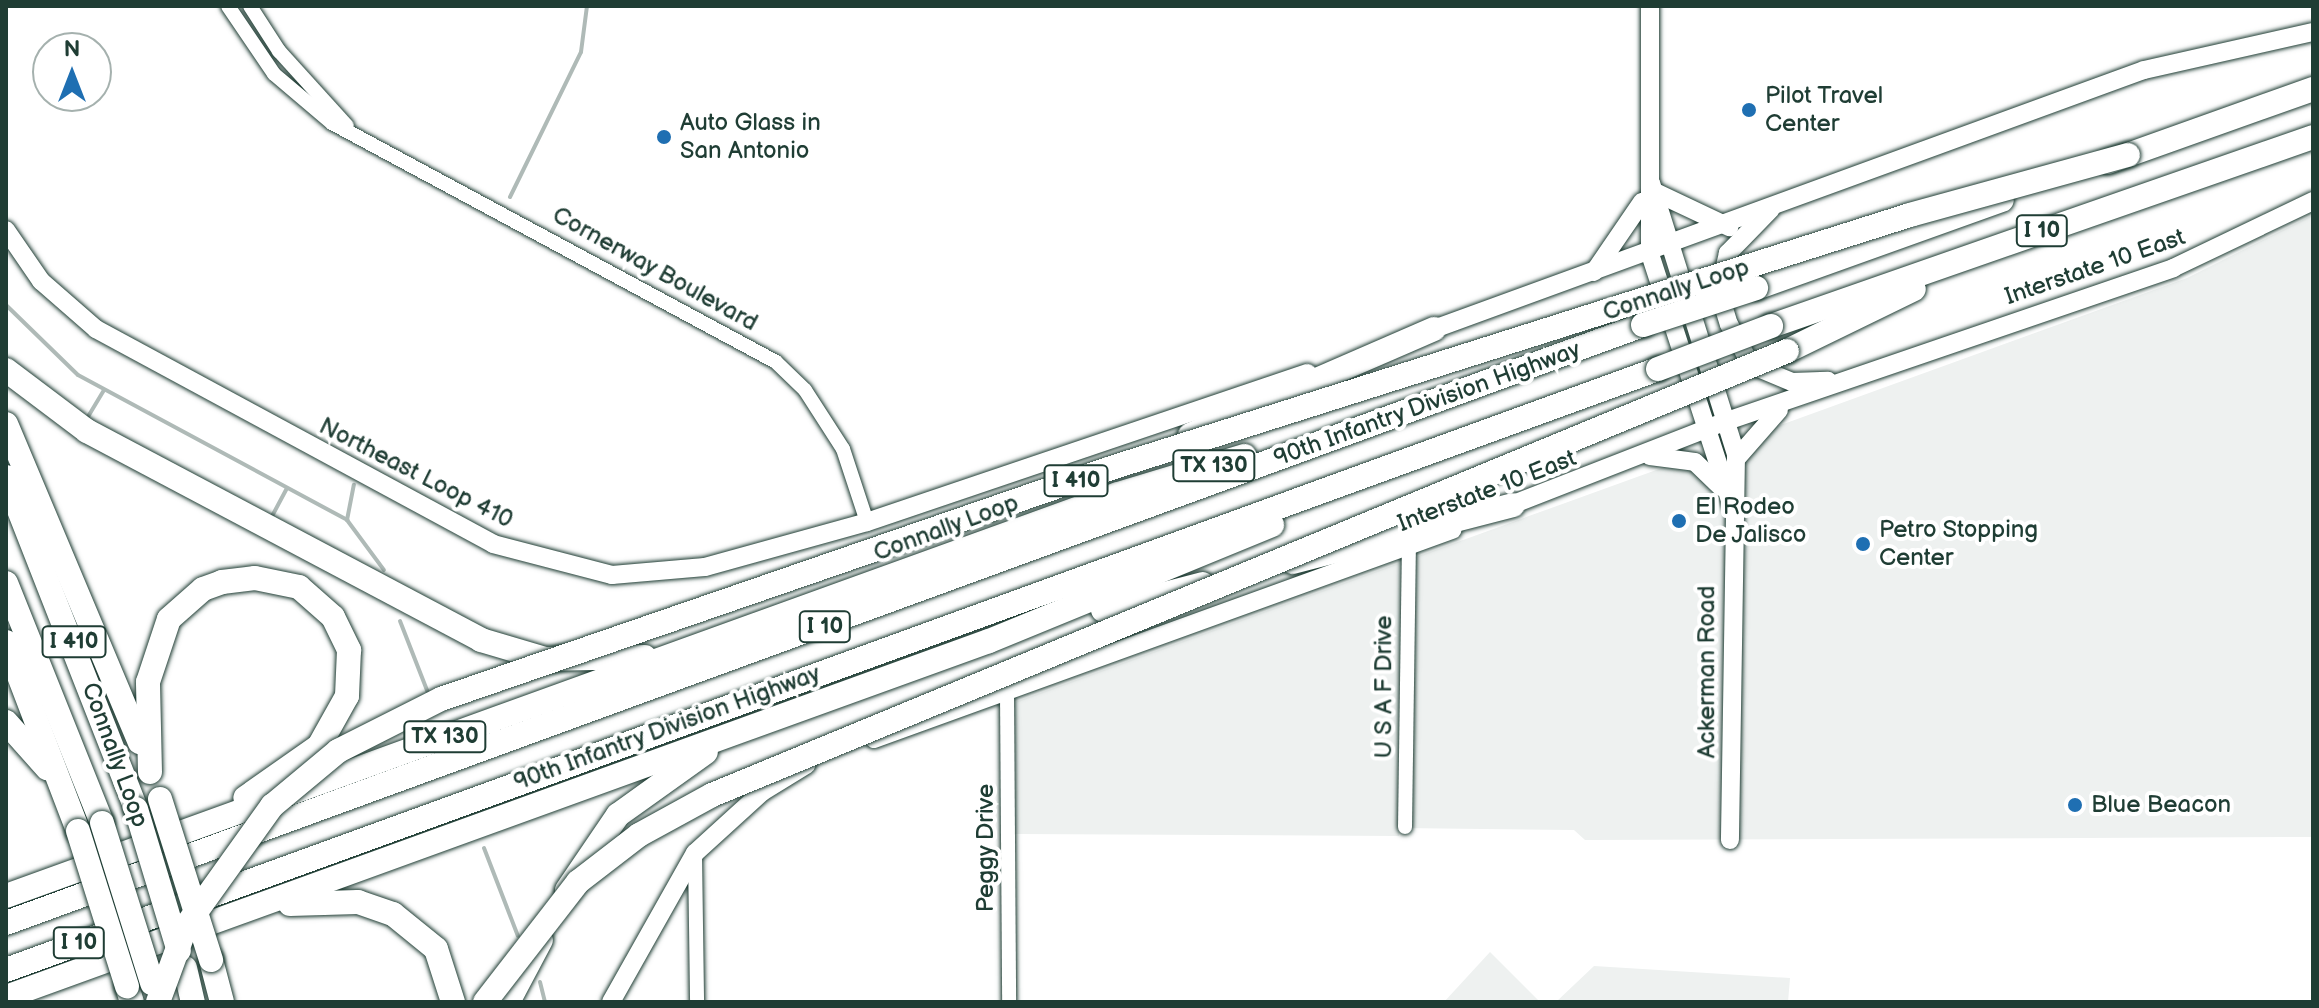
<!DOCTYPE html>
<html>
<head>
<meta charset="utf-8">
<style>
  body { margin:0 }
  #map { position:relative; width:2319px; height:1008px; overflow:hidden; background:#fff; font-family:"Balsamiq Sans",sans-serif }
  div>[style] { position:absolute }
  .built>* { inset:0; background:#eef1f0 }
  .stream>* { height:4px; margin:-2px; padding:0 2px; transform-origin:2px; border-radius:2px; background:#afbab7 }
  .roads { filter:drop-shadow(0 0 2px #1f3d34) drop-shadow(0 0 2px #1f3d34) }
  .street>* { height:14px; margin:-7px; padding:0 7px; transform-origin:7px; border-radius:7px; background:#fff }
  .secondary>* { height:18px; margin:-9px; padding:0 9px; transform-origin:9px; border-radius:9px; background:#fff }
  .highway>* { height:24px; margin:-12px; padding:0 12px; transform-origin:12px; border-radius:12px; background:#fff }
  .bridges { filter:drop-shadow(0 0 2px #1f3d34) drop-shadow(0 0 2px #1f3d34) }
  .highway-bridge>* { height:24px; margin:-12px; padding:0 12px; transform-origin:12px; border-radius:12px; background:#fff }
  .dots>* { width:22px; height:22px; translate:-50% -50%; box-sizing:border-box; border:4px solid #fff; border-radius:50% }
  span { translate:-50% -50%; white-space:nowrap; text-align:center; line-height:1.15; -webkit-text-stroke:8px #fff; paint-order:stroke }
  .shield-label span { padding:2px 6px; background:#fff; border:2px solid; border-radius:6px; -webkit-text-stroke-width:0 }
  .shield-label { font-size:22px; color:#1f3d34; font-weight:700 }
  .poi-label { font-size:24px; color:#1f3d34 }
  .left { translate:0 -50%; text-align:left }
  .street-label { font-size:24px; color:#1f3d34 }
  .frame { position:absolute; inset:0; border:8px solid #1f3d34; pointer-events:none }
  .north { position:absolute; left:32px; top:32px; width:80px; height:80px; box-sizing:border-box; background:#fff; border:2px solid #a5b1ae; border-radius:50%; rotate:0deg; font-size:22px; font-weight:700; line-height:32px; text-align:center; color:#1f3d34 }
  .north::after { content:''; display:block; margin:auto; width:28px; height:36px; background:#1f6fb2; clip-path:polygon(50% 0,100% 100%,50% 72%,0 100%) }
</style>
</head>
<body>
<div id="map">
  <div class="built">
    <i style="clip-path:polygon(2313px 215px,2313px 837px,1585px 840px,1574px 830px,1400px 828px,1399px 836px,1015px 834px,1015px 702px,2187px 278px)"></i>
    <i style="clip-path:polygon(1490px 952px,1540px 1002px,1444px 1002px)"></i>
    <i style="clip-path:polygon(1594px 966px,1790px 978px,1788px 1002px,1556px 1002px)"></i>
  </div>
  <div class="stream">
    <i style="left:510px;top:197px;width:161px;rotate:-63.9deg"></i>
    <i style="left:581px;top:52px;width:46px;rotate:-82.6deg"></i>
    <i style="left:6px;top:305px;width:100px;rotate:44.2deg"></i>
    <i style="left:78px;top:375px;width:306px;rotate:28.3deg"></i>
    <i style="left:347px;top:520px;width:62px;rotate:53.5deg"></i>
    <i style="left:86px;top:420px;width:35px;rotate:-59deg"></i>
    <i style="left:270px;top:520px;width:36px;rotate:-62deg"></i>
    <i style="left:347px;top:520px;width:36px;rotate:-79deg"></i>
    <i style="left:400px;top:621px;width:83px;rotate:68.7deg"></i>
    <i style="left:484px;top:848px;width:94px;rotate:68.9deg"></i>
    <i style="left:540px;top:982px;width:21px;rotate:76deg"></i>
  </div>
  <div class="roads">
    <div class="street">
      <i style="left:228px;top:6px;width:82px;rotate:55.9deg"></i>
      <i style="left:274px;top:74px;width:76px;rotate:40.2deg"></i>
      <i style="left:332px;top:123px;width:504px;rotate:28.29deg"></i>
      <i style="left:776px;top:362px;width:40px;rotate:44deg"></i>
      <i style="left:805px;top:390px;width:70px;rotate:57.2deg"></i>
      <i style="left:843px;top:449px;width:77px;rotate:71.8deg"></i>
      <i style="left:250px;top:6px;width:54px;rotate:57.2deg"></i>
      <i style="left:279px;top:51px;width:101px;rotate:47.8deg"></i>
      <i style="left:1007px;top:694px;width:308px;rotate:89.6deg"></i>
      <i style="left:1405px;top:827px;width:279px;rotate:-89.2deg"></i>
      <i style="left:695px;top:854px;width:148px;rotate:89.2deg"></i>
    </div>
    <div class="secondary">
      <i style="left:1650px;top:6px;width:248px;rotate:90deg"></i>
      <i style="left:1650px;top:254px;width:263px;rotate:72deg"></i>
      <i style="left:1651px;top:183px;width:284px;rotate:72.6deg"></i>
      <i style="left:1736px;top:454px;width:386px;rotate:90.9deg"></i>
      <i style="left:1657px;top:193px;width:80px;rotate:25.3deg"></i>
      <i style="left:1771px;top:209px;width:62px;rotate:134.3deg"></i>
      <i style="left:1728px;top:253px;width:40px;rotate:103deg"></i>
      <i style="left:1719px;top:292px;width:34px;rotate:73deg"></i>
      <i style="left:1729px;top:324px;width:47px;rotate:61.8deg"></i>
      <i style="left:1751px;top:365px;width:44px;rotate:22.5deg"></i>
      <i style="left:1792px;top:382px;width:36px;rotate:-2deg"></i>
      <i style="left:6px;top:230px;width:62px;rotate:55.5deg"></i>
      <i style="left:41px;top:281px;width:73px;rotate:41.1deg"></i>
      <i style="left:96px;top:329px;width:451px;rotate:28.4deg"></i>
      <i style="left:493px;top:544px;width:123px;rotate:14.6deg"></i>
      <i style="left:612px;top:575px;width:93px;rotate:-4.9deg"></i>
      <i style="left:705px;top:567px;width:168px;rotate:-15.5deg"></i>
      <i style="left:867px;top:522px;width:465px;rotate:-18.7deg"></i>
      <i style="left:1594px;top:272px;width:85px;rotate:-55.6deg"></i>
      <i style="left:1423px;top:333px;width:767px;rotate:-20.04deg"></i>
      <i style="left:2144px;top:70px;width:173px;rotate:-12.7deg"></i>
      <i style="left:1650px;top:456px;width:45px;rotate:7.6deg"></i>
      <i style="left:1695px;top:462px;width:36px;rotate:44deg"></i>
      <i style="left:1736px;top:459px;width:65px;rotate:-48.7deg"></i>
      <i style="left:1501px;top:509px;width:243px;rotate:-21.3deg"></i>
      <i style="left:1727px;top:421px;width:472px;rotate:-18.9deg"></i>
      <i style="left:2173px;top:268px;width:155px;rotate:-25.6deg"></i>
      <i style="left:874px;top:739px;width:615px;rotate:-19.88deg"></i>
      <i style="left:611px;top:1002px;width:171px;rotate:-60.6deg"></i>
      <i style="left:695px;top:853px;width:91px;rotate:-42.3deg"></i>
      <i style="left:762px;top:792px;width:52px;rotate:-31.5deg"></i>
    </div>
    <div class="highway">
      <i style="left:2108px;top:162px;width:218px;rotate:-19.6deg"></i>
      <i style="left:1756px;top:288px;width:261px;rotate:-19.7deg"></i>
      <i style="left:1771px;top:326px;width:574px;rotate:-19.22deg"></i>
      <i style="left:1787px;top:351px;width:141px;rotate:-26deg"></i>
      <i style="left:6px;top:370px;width:101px;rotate:37deg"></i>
      <i style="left:87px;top:431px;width:446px;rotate:27.9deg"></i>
      <i style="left:481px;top:640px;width:67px;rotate:16.5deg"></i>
      <i style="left:545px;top:659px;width:100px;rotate:-1.1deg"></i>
      <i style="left:6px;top:424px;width:345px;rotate:67.2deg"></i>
      <i style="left:1190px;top:435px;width:266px;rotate:-23.5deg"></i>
      <i style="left:6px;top:477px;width:357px;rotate:68.6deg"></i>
      <i style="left:1293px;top:562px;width:227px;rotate:-14.5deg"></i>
      <i style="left:6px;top:583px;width:258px;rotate:68.2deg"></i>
      <i style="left:1103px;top:610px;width:103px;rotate:-14.6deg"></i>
      <i style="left:6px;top:642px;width:202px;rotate:69.1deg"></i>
      <i style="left:6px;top:722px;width:62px;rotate:48.3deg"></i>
      <i style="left:150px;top:772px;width:90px;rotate:-91.3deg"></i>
      <i style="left:148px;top:682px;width:66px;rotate:-71.6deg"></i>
      <i style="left:169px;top:619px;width:45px;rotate:-41.4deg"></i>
      <i style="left:203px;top:589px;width:20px;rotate:-20deg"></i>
      <i style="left:222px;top:582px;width:33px;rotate:-7deg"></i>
      <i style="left:255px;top:578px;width:45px;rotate:11.6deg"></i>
      <i style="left:299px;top:587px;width:45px;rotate:41.4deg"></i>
      <i style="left:333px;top:617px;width:37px;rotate:64deg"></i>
      <i style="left:349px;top:650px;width:46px;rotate:92.5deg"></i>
      <i style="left:347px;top:696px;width:57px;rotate:119.2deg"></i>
      <i style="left:319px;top:746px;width:90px;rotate:144.9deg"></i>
      <i style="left:567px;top:890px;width:91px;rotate:-55.8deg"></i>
      <i style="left:618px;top:815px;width:108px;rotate:-35.6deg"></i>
      <i style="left:6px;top:896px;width:1182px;rotate:-19.88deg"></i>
      <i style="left:1118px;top:494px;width:132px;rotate:-16.8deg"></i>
      <i style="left:290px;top:904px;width:68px;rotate:-1.7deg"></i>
      <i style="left:358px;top:902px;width:37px;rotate:19deg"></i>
      <i style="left:393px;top:914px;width:55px;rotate:39.1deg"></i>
      <i style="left:436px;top:949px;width:56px;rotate:72.2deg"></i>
      <i style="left:6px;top:923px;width:1743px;rotate:-20.07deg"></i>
      <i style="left:211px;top:960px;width:43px;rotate:75.3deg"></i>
      <i style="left:185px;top:968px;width:35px;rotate:77deg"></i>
      <i style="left:6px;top:970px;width:1758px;rotate:-19.99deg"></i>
      <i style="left:127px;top:986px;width:17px;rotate:73deg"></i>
      <i style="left:6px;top:997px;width:1045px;rotate:-19.91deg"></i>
      <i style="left:989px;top:641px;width:306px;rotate:-22.3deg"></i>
      <i style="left:508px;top:1002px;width:70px;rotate:-62deg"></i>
    </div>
  </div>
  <div class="bridges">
    <div class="highway-bridge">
      <i style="left:1643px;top:325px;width:119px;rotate:-18.1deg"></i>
      <i style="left:1658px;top:369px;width:121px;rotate:-20.8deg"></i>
      <i style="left:160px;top:799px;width:169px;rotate:72.4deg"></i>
      <i style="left:136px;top:809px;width:148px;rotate:73.2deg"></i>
      <i style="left:102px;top:823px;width:168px;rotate:72.6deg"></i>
      <i style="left:78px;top:831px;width:163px;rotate:72.5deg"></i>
      <i style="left:158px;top:1002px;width:81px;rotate:-69.8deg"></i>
      <i style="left:186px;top:926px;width:148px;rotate:-54.4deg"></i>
      <i style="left:272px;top:806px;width:86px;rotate:-39.8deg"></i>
      <i style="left:338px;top:751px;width:115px;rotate:-26.8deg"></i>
      <i style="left:441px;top:699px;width:709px;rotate:-19.02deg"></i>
      <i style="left:1111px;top:468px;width:838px;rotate:-17.57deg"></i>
      <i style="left:1910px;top:215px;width:226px;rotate:-15.4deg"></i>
      <i style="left:485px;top:1002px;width:152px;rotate:-52.2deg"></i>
      <i style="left:578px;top:882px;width:77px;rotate:-37.6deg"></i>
      <i style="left:639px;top:835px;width:83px;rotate:-28.7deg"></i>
      <i style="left:712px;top:795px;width:1163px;rotate:-22.44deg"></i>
    </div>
  </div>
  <div class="dots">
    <i style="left:1749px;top:110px;background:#1f6fb2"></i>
    <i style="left:664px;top:137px;background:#1f6fb2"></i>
    <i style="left:1679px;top:521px;background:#1f6fb2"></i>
    <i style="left:1863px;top:544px;background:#1f6fb2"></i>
    <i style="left:2075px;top:805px;background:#1f6fb2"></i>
  </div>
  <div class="shield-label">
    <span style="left:2042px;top:231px">I 10</span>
    <span style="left:1214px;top:466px">TX 130</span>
    <span style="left:1076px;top:481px">I 410</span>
    <span style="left:825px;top:627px">I 10</span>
    <span style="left:74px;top:642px">I 410</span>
    <span style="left:445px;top:737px">TX 130</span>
    <span style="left:79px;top:943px">I 10</span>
  </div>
  <div class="poi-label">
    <span class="left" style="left:1765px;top:110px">Pilot Travel<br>Center</span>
    <span class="left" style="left:680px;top:137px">Auto Glass in<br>San Antonio</span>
    <span class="left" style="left:1695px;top:521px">El Rodeo<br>De Jalisco</span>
    <span class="left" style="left:1879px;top:544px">Petro Stopping<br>Center</span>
    <span class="left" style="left:2091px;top:805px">Blue Beacon</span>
  </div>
  <div class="street-label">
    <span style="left:2095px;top:267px;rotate:-19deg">Interstate 10 East</span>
    <span style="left:655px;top:269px;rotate:29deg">Cornerway Boulevard</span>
    <span style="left:1676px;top:290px;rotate:-18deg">Connally Loop</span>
    <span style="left:1427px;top:404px;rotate:-20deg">90th Infantry Division Highway</span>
    <span style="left:416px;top:473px;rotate:27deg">Northeast Loop 410</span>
    <span style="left:1487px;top:491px;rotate:-21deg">Interstate 10 East</span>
    <span style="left:946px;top:528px;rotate:-20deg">Connally Loop</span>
    <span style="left:1707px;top:672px;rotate:-90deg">Ackerman Road</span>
    <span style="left:1384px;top:687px;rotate:-90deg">U S A F Drive</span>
    <span style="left:667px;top:728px;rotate:-20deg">90th Infantry Division Highway</span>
    <span style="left:115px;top:755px;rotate:70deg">Connally Loop</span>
    <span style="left:986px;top:848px;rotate:-90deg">Peggy Drive</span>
  </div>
  <div class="frame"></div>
  <div class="north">N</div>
</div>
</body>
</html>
